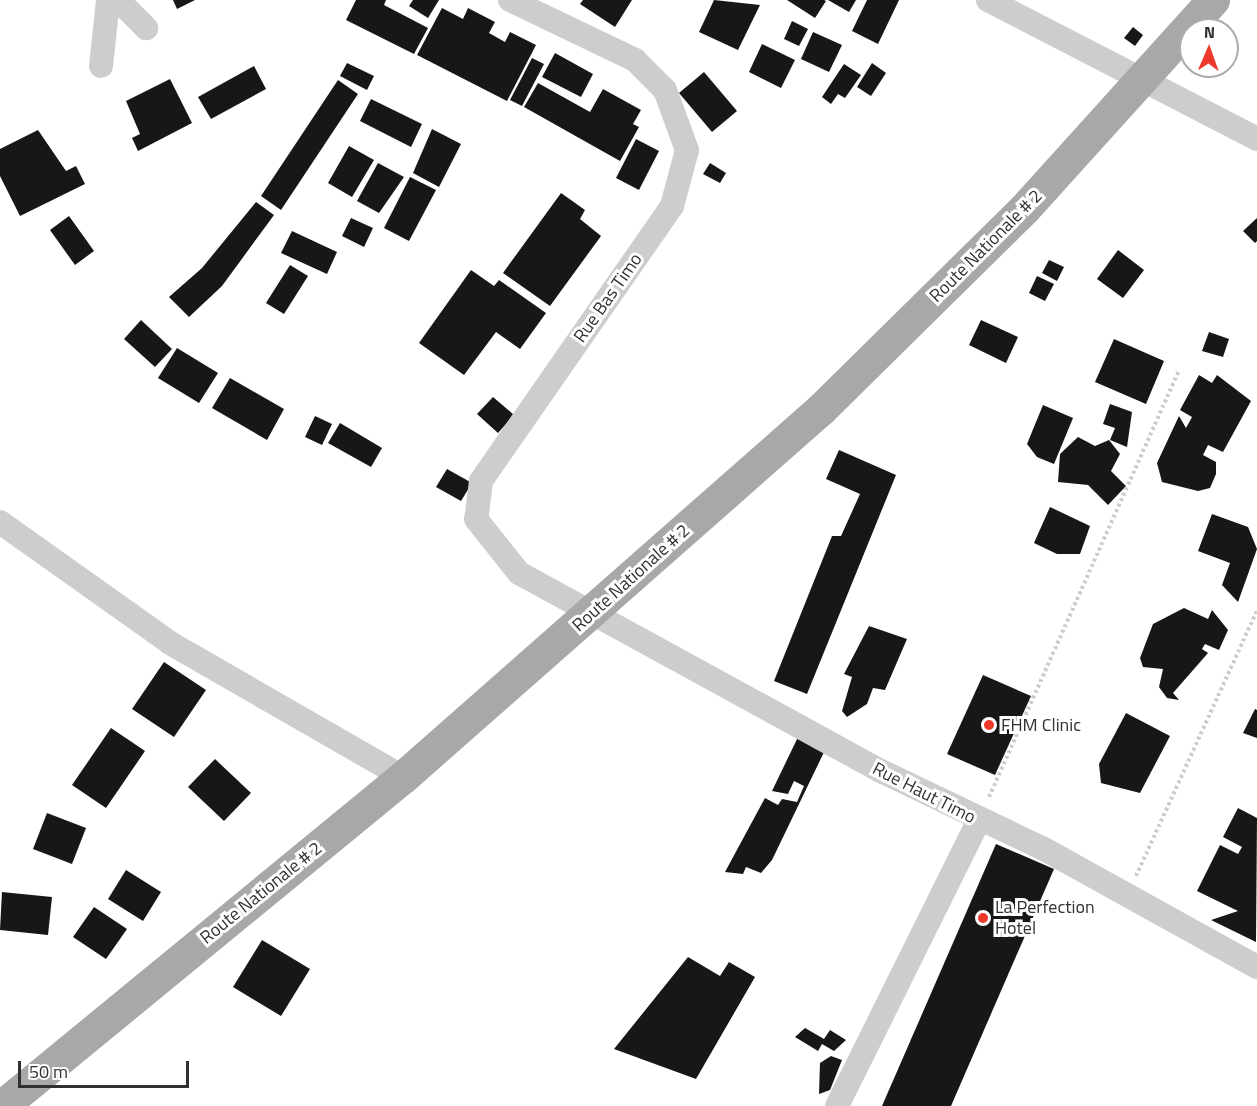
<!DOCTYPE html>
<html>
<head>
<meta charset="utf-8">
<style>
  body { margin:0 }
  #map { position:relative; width:1257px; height:1106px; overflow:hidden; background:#fff; font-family:"Titillium Web",sans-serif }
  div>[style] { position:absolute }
  .building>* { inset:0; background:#171717 }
  .path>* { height:4px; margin-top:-2px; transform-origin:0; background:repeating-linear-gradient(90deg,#cdcdcd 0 3px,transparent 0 6px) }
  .minor>* { height:24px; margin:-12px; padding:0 12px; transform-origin:12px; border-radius:12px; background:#cdcdcd }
  .primary>* { height:33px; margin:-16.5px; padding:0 16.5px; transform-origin:16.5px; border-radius:16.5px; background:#a8a8a8 }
  .dots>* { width:16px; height:16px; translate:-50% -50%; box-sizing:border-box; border:3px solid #fff; border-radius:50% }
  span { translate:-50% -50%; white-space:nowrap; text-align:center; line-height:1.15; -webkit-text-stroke:6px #fff; paint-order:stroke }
  .street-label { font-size:18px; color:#303030 }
  .poi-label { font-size:18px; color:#303030 }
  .left { translate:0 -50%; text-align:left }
  .north { position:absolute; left:1179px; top:18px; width:60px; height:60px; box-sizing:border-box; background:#fff; border:2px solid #acacac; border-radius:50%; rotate:2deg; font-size:16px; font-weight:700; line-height:24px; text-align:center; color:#303030 }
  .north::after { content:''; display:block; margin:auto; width:21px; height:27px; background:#ed392c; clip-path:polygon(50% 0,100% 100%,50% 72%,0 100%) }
  .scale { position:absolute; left:18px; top:1061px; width:171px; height:27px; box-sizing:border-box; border:3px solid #303030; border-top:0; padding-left:8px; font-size:18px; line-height:21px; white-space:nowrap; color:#303030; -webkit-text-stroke:4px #fff; paint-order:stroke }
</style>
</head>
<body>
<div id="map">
  <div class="building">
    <i style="clip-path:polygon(173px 0,195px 0,177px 9px)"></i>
    <i style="clip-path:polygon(356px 0,386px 0,384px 5px,428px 28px,414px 54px,346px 20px)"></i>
    <i style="clip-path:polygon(413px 0,439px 0,428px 18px,409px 6px)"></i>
    <i style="clip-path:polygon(583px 0,632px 0,615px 27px,580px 4px)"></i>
    <i style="clip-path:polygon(714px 0,760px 5px,738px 50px,699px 32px)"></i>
    <i style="clip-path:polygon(787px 0,824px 0,826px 1px,815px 18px)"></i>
    <i style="clip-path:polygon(828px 0,856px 0,849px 12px)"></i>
    <i style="clip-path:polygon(867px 0,899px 0,878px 44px,852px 31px)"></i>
    <i style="clip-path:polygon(442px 8px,463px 19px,468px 8px,495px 22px,489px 33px,505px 42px,510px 32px,536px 45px,507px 101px,417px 55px)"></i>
    <i style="clip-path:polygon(792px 21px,808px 29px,799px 46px,784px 39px)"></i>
    <i style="clip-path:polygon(1133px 27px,1143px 35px,1135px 46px,1124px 38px)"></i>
    <i style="clip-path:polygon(813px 32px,842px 45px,829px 72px,801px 59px)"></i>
    <i style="clip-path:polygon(762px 44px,795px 60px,781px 88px,749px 72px)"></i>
    <i style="clip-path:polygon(555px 53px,593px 74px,581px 97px,542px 77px)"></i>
    <i style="clip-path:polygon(532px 58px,544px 64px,522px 106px,510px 100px)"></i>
    <i style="clip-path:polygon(347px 63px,374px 76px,367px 90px,340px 76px)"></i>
    <i style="clip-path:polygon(872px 63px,886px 73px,871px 96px,857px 87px)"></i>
    <i style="clip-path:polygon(844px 64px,861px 75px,845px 98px,838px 94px,831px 104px,822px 97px)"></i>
    <i style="clip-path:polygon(254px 66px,266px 89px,211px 119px,198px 97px)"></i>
    <i style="clip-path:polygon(704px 72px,737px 111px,712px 132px,679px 93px)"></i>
    <i style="clip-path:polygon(170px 79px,192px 123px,138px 151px,132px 138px,140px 134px,126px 101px)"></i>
    <i style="clip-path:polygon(338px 80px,358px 94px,281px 210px,261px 196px)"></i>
    <i style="clip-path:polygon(538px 83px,590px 112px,603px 89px,641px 110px,633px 124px,639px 127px,620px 161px,524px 107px)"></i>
    <i style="clip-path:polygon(371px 99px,422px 124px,411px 147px,360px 121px)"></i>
    <i style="clip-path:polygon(432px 129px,461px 144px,439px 187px,413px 173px)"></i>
    <i style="clip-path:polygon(38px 130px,66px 171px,76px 166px,85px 184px,20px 216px,0 176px,0 149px)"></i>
    <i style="clip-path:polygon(636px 139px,659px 151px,639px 190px,616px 178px)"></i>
    <i style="clip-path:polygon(349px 146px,374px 160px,352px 197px,328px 183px)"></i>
    <i style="clip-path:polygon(378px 163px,404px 177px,379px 213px,357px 201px)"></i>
    <i style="clip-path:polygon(710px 163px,726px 173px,720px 183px,703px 174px)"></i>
    <i style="clip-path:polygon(410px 177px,436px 190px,409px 241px,384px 228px)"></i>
    <i style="clip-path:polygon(561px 193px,585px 210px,580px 219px,601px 236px,550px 306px,503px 273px)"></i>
    <i style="clip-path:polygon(256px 202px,274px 215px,222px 286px,189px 317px,169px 297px,202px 268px)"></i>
    <i style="clip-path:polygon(69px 216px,94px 251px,75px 265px,50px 230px)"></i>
    <i style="clip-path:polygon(351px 218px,373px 228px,364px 247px,342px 236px)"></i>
    <i style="clip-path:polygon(1257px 218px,1257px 241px,1255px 243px,1243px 231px)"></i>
    <i style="clip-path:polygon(292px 231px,337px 252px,327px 274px,281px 253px)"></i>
    <i style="clip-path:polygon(1118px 250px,1144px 270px,1123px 298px,1097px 279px)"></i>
    <i style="clip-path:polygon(1049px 260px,1064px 267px,1057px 281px,1042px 273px)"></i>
    <i style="clip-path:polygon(290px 265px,308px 276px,284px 314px,266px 303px)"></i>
    <i style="clip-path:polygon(471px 270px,494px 286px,499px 280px,546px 313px,520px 349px,496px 332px,464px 375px,419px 343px)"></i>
    <i style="clip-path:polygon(1037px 276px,1054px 284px,1045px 301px,1029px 293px)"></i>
    <i style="clip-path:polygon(141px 320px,172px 349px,155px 367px,124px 339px)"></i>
    <i style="clip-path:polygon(981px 320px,1018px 337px,1006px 363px,969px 345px)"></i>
    <i style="clip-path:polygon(1209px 332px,1229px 339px,1223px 357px,1202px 351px)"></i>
    <i style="clip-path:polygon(1114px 339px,1164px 361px,1146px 404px,1095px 382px)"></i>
    <i style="clip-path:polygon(177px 348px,218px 373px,199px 403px,158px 378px)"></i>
    <i style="clip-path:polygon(1199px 375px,1212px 383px,1217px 375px,1251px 401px,1223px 452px,1208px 445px,1203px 455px,1216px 462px,1216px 474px,1210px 488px,1198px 491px,1162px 482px,1157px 463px,1179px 416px,1186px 428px,1192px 417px,1180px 410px)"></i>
    <i style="clip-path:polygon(230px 378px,284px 409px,267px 440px,212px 408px)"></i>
    <i style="clip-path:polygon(493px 397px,514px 415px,498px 433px,477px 414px)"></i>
    <i style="clip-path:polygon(1110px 404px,1132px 412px,1127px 447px,1110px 440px,1115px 428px,1103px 424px)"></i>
    <i style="clip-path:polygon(1043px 405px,1073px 418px,1054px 464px,1037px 457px,1027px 444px)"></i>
    <i style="clip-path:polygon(315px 416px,332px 424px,322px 445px,305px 437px)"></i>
    <i style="clip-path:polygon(340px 423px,382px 448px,371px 467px,328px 443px)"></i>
    <i style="clip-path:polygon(1078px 437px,1095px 446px,1109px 440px,1120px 454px,1111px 471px,1126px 486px,1108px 505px,1088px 485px,1058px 482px,1060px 454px)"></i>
    <i style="clip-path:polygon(839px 450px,896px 475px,807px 694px,774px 681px,832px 536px,841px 536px,860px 494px,826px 479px)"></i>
    <i style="clip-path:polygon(447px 469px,472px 483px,461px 501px,436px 487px)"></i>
    <i style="clip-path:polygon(1050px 507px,1090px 526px,1080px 554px,1057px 554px,1034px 543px)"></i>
    <i style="clip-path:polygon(1212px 514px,1248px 527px,1257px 549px,1238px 602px,1222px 585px,1230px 563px,1198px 551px)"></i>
    <i style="clip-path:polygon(1184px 608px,1208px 619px,1212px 610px,1228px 630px,1219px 650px,1205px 644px,1202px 649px,1208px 653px,1173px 693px,1179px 700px,1167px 698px,1159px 687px,1163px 669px,1143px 667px,1140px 658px,1153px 624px)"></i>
    <i style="clip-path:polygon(869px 626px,907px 639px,885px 690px,873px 688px,867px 704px,847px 717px,842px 711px,852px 677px,844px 674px)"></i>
    <i style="clip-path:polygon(164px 662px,206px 690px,174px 737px,132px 709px)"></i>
    <i style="clip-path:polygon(983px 675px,1031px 696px,995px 775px,947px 754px)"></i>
    <i style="clip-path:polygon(1255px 709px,1257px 710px,1257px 738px,1243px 733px)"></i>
    <i style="clip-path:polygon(1126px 713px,1170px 736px,1140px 793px,1101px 783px,1099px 764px)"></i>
    <i style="clip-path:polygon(111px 728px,145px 751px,106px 808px,72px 785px)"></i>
    <i style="clip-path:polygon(799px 735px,826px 748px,772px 860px,761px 873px,746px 867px,743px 874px,725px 872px,765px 798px,778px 805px,782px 799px,797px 802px,804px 786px,794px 781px,788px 794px,772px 791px)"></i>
    <i style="clip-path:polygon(215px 759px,251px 793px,224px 821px,188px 787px)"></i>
    <i style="clip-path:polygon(1238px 808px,1257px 818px,1256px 942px,1211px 920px,1238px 911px,1197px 891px,1220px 845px,1238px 854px,1242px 847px,1223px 837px)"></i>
    <i style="clip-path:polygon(47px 813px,86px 828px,72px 864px,33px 849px)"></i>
    <i style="clip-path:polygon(996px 844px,1054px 869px,951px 1106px,882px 1106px)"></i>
    <i style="clip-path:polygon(126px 870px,161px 892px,143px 921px,108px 899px)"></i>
    <i style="clip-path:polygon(2px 892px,52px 897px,48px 935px,0 930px)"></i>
    <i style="clip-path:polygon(94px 907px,127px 929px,106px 959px,73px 937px)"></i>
    <i style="clip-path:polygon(262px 940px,310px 969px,281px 1016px,233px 987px)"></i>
    <i style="clip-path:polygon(688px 957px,720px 976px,729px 962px,755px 977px,696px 1079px,614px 1049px)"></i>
    <i style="clip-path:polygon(805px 1028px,824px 1039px,830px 1030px,846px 1040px,834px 1051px,822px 1044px,818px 1051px,795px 1037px)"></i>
    <i style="clip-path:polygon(831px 1056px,842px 1060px,830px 1090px,819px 1094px,820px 1063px)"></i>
  </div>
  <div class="path">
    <i style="left:989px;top:797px;width:467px;rotate:-66deg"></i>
    <i style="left:1136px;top:876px;width:292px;rotate:-65.5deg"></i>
  </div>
  <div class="minor">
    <i style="left:118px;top:0;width:40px;rotate:45deg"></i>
    <i style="left:510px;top:0;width:139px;rotate:25.6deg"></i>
    <i style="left:635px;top:60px;width:42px;rotate:45deg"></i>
    <i style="left:665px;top:90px;width:64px;rotate:69.9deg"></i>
    <i style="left:687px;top:150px;width:58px;rotate:105deg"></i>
    <i style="left:672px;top:206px;width:335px;rotate:124.8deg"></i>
    <i style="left:481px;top:481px;width:38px;rotate:97deg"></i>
    <i style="left:476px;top:519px;width:69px;rotate:51.5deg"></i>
    <i style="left:519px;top:573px;width:415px;rotate:28.7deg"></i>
    <i style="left:883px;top:772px;width:178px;rotate:25.6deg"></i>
    <i style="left:1044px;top:849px;width:244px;rotate:29deg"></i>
    <i style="left:988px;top:0;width:303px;rotate:27.3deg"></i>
    <i style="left:101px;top:66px;width:66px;rotate:-83.9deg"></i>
    <i style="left:0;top:522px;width:209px;rotate:35.4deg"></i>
    <i style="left:170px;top:643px;width:269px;rotate:29.9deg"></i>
    <i style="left:837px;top:1106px;width:317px;rotate:-63.6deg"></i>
  </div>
  <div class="primary">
    <i style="left:2px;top:1106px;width:519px;rotate:-39.37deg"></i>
    <i style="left:403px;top:777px;width:557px;rotate:-41.36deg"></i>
    <i style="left:821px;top:409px;width:285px;rotate:-44.6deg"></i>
    <i style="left:1024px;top:209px;width:282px;rotate:-47.9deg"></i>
  </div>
  <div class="dots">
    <i style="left:989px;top:725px;background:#ed392c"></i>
    <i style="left:983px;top:918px;background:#ed392c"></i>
  </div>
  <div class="street-label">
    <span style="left:986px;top:246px;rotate:-45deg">Route Nationale # 2</span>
    <span style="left:608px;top:298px;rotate:-55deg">Rue Bas Timo</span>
    <span style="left:631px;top:578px;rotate:-42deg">Route Nationale # 2</span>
    <span style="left:924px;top:793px;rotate:27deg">Rue Haut Timo</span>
    <span style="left:261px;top:893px;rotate:-39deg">Route Nationale # 2</span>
  </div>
  <div class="poi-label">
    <span class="left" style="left:1001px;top:725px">FHM Clinic</span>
    <span class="left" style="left:995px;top:918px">La Perfection<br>Hotel</span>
  </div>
  <div class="north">N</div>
  <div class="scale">50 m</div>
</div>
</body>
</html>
